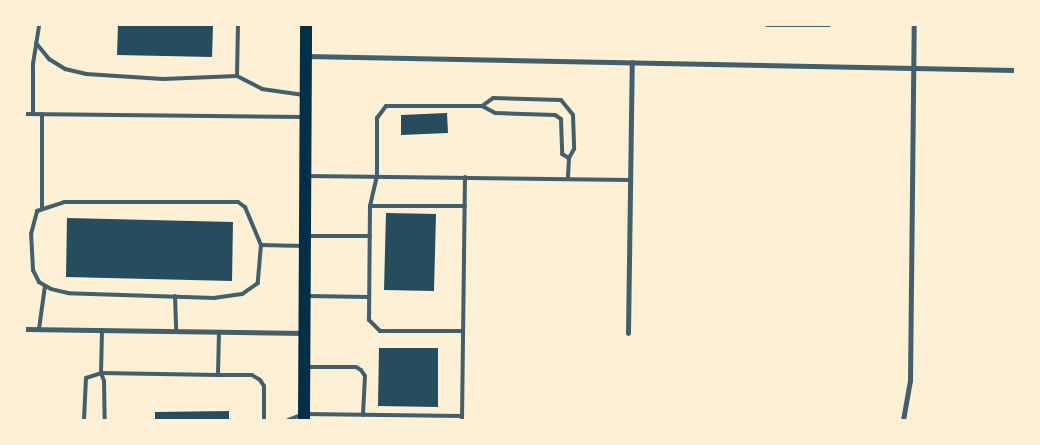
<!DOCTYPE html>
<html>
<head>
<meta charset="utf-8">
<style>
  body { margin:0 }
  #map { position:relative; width:1040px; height:445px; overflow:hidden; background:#fdf0d5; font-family:"Space Grotesk",sans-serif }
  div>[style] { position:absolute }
  .building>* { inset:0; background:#264d5e }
  .service>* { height:4px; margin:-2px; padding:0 2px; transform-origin:2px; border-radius:2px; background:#3f606c }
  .minor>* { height:5px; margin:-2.5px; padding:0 2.5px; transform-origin:2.5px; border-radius:2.5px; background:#3f606c }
  .primary>* { height:12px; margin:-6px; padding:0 6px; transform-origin:6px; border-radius:6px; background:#003049 }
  span { translate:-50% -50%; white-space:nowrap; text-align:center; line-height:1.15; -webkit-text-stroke:4px #fdf0d5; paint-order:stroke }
  .frame { position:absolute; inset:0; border:26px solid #fdf0d5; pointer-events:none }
</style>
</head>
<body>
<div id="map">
  <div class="building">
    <i style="clip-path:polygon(118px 25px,213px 25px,212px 57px,117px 55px)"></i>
    <i style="clip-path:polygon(447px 113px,448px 133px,401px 135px,401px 115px)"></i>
    <i style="clip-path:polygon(386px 213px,436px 214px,434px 291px,384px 290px)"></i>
    <i style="clip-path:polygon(67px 218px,233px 222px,232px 281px,66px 277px)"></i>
    <i style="clip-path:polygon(379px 348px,438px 348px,438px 407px,378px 406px)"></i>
    <i style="clip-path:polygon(229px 411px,229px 420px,155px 420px,155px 412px)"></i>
  </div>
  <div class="service">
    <i style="left:767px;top:25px;width:62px"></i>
    <i style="left:36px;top:43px;width:21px;rotate:51deg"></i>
    <i style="left:49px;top:59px;width:19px;rotate:32deg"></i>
    <i style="left:65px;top:69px;width:22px;rotate:13deg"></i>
    <i style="left:86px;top:74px;width:77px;rotate:3.7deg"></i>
    <i style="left:163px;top:79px;width:74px;rotate:-2.3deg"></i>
    <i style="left:237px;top:76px;width:28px;rotate:27deg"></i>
    <i style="left:262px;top:89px;width:42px;rotate:8.1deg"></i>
    <i style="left:237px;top:76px;width:51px;rotate:-88.9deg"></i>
    <i style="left:482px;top:106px;width:14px;rotate:-36deg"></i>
    <i style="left:493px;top:98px;width:68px;rotate:1.7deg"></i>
    <i style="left:561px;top:100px;width:19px;rotate:51deg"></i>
    <i style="left:573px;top:115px;width:34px;rotate:88deg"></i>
    <i style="left:574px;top:149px;width:10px;rotate:119deg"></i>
    <i style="left:569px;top:158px;width:21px;rotate:93deg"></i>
    <i style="left:25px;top:114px;width:278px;rotate:0.6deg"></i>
    <i style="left:33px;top:114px;width:50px;rotate:-90deg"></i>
    <i style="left:33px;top:64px;width:39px;rotate:-81deg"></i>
    <i style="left:42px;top:114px;width:94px;rotate:90deg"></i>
    <i style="left:308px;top:176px;width:322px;rotate:0.7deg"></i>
    <i style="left:64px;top:202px;width:174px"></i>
    <i style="left:238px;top:202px;width:9px;rotate:36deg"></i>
    <i style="left:245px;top:207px;width:41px;rotate:67.2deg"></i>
    <i style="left:261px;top:245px;width:38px;rotate:95deg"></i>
    <i style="left:258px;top:283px;width:19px;rotate:145deg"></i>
    <i style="left:242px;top:294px;width:27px;rotate:172deg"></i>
    <i style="left:215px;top:298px;width:147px;rotate:-178.1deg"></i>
    <i style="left:68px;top:293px;width:17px;rotate:-167deg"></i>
    <i style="left:51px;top:289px;width:14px;rotate:-150deg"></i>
    <i style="left:39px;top:282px;width:13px;rotate:-117deg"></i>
    <i style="left:33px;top:270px;width:36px;rotate:-93deg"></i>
    <i style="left:31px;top:234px;width:24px;rotate:-75deg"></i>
    <i style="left:37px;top:211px;width:28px;rotate:-18deg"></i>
    <i style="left:370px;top:206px;width:95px"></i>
    <i style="left:308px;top:236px;width:62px"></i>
    <i style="left:261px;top:245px;width:43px;rotate:1.3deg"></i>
    <i style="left:175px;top:296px;width:35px;rotate:88deg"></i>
    <i style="left:307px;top:296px;width:62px;rotate:0.9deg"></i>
    <i style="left:39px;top:329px;width:43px;rotate:-82.1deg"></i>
    <i style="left:102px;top:330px;width:43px;rotate:91.3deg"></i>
    <i style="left:101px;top:373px;width:117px;rotate:1deg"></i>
    <i style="left:218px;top:375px;width:43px;rotate:-88.7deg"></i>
    <i style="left:463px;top:331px;width:83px;rotate:180deg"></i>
    <i style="left:380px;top:331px;width:16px;rotate:-135deg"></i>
    <i style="left:369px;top:320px;width:114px;rotate:-89.5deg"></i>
    <i style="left:370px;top:206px;width:31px;rotate:-77deg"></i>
    <i style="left:377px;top:176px;width:58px;rotate:-90deg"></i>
    <i style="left:377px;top:118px;width:15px;rotate:-53deg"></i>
    <i style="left:386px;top:106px;width:96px"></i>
    <i style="left:482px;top:106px;width:15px;rotate:28deg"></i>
    <i style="left:495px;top:113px;width:60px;rotate:1.9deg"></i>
    <i style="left:555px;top:115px;width:7px;rotate:34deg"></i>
    <i style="left:561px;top:119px;width:35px;rotate:88deg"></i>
    <i style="left:562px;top:154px;width:8px;rotate:30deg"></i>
    <i style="left:307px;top:367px;width:49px"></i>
    <i style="left:356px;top:367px;width:6px;rotate:31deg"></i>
    <i style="left:361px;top:370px;width:7px;rotate:56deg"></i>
    <i style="left:365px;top:376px;width:39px;rotate:93deg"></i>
    <i style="left:218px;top:375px;width:34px"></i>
    <i style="left:252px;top:375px;width:9px;rotate:32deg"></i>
    <i style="left:260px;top:380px;width:7px;rotate:56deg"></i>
    <i style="left:264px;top:386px;width:34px;rotate:90deg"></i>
    <i style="left:84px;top:420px;width:42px;rotate:-87.3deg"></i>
    <i style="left:86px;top:378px;width:16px;rotate:-18deg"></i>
    <i style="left:101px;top:373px;width:9px;rotate:69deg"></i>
    <i style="left:104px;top:381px;width:39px;rotate:89deg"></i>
    <i style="left:288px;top:420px;width:17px;rotate:-21deg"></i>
    <i style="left:304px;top:414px;width:158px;rotate:0.7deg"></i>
    <i style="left:462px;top:420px;width:243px;rotate:-89.3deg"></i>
  </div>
  <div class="minor">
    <i style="left:306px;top:56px;width:709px;rotate:1.13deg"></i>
    <i style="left:25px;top:329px;width:279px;rotate:0.8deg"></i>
    <i style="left:628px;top:333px;width:271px;rotate:-89.2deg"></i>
    <i style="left:903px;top:420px;width:40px;rotate:-80deg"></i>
    <i style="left:910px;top:381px;width:356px;rotate:-89.4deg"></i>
  </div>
  <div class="primary">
    <i style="left:304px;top:420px;width:395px;rotate:-89.7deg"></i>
  </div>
  <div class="frame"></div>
</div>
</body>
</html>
